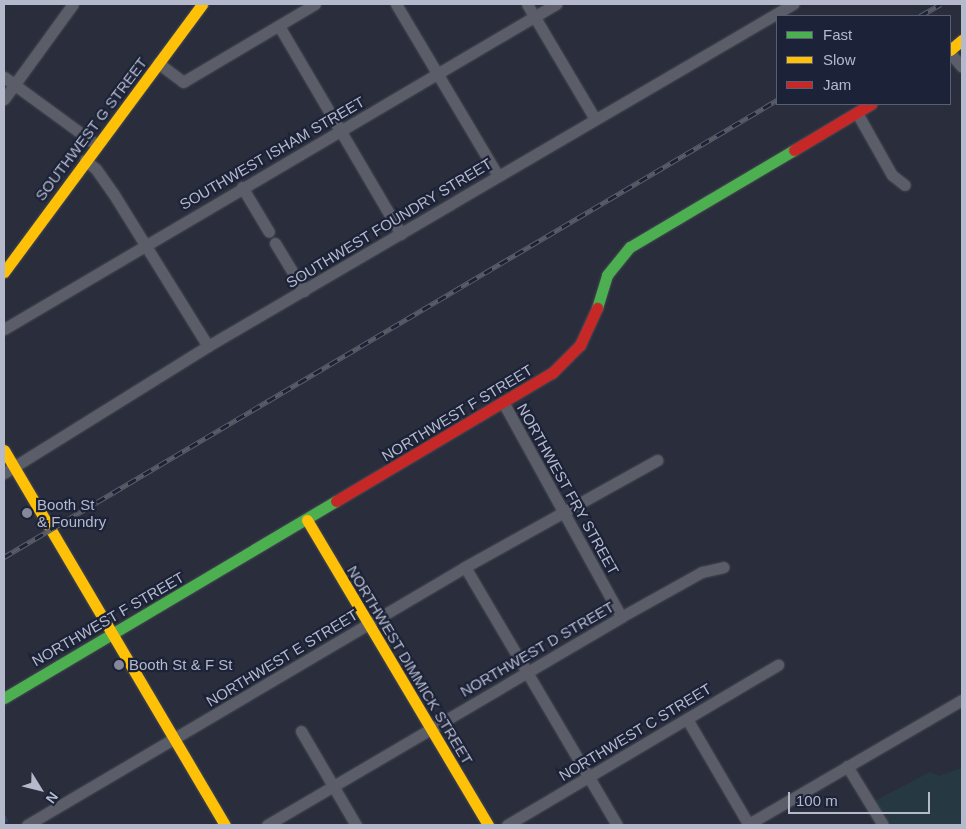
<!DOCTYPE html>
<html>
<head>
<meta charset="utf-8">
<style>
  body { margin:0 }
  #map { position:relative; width:966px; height:829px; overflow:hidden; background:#2a2e3c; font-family:Helvetica,sans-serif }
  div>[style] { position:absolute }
  .green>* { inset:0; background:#263942 }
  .stream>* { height:3px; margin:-1.5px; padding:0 1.5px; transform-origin:1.5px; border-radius:1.5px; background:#323e65 }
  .roads { filter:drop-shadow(0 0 1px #464a54) drop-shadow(0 0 1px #464a54) }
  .street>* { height:11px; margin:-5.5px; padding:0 5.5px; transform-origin:5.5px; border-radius:5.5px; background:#5b5e68 }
  .fast>* { height:11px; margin:-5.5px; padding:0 5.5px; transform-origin:5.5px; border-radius:5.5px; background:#4caf50 }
  .slow>* { height:11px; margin:-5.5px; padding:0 5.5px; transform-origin:5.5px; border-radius:5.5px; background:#ffc107 }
  .jam>* { height:11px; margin:-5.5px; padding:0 5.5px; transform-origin:5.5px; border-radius:5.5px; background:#c62828 }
  .rail>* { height:5px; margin-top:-2.5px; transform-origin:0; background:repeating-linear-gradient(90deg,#1c2237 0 9px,#595c67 0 18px); box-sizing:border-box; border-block:1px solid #595c67 }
  .dots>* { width:14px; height:14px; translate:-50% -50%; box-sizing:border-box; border:2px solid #1c2237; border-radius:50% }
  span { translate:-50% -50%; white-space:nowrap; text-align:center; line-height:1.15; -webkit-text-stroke:4.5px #1c2237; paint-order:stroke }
  .street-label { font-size:15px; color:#b4b9cc }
  .poi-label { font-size:15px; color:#b4b9cc }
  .left { translate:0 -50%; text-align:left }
  .frame { position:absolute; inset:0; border:5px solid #b4b9cc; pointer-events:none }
  .legend { position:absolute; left:776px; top:15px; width:175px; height:90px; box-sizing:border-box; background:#1c2237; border:1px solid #595e73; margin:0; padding:6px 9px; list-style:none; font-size:15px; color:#b4b9cc }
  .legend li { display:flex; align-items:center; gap:10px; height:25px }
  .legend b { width:25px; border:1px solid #595e73 }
  .north { position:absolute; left:15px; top:764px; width:50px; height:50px; -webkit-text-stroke:4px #1c2237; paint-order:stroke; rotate:126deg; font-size:14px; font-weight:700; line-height:20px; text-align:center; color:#b4b9cc }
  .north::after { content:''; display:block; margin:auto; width:18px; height:22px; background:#b4b9cc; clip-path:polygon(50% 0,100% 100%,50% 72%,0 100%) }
  .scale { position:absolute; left:788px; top:792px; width:142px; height:22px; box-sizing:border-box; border:2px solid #b4b9cc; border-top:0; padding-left:6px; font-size:15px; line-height:18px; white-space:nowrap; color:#b4b9cc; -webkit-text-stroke:4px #1c2237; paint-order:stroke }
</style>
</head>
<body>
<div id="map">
  <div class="green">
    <i style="clip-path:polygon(962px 768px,962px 825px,891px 825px,875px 801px,930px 772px,939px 776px)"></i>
  </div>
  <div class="stream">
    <i style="left:4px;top:816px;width:5px;rotate:68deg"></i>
  </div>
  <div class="roads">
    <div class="street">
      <i style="left:396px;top:4px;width:200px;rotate:59.3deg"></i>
      <i style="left:527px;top:4px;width:134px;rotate:59.4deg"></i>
      <i style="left:279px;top:26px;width:241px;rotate:59.6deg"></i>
      <i style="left:950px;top:53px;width:18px;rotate:49deg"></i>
      <i style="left:158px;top:63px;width:31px;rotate:37deg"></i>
      <i style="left:183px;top:82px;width:153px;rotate:-30.6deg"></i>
      <i style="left:4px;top:77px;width:115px;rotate:36.2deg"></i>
      <i style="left:4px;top:99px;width:117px;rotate:-54deg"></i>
      <i style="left:857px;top:113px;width:71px;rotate:60.6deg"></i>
      <i style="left:892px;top:175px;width:16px;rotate:38deg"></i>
      <i style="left:85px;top:160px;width:14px;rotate:39deg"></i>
      <i style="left:96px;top:169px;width:29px;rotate:55deg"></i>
      <i style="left:113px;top:193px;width:180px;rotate:58.2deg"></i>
      <i style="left:242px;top:187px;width:52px;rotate:59deg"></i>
      <i style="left:275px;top:243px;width:56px;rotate:58.9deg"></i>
      <i style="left:4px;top:329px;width:641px;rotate:-30.49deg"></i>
      <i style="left:503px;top:402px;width:245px;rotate:61.2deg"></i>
      <i style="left:4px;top:473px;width:240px;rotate:-31.9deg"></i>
      <i style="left:208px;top:346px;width:678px;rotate:-30.31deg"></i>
      <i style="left:465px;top:567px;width:299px;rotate:59.5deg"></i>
      <i style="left:687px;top:719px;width:123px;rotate:59.7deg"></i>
      <i style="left:301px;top:731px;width:109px;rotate:59.7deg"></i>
      <i style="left:847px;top:766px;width:69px;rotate:58.6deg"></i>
      <i style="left:27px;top:825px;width:508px;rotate:-30.5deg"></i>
      <i style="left:465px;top:567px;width:220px;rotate:-29.1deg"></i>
      <i style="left:267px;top:825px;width:411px;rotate:-30.4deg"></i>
      <i style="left:621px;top:617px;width:93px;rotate:-29.1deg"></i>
      <i style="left:702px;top:572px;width:22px;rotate:-13deg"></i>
      <i style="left:507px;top:825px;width:315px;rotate:-30.6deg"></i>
      <i style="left:747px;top:825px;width:249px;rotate:-30.2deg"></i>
    </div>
    <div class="fast">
      <i style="left:597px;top:308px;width:34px;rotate:-73deg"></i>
      <i style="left:607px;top:275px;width:36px;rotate:-51deg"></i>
      <i style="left:630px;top:247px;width:191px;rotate:-30.6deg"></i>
      <i style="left:4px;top:698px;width:386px;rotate:-30.7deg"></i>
    </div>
    <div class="slow">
      <i style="left:950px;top:50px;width:16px;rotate:-40deg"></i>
      <i style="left:4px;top:272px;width:333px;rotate:-53.5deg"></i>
      <i style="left:4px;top:450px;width:435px;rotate:59.5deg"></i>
      <i style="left:307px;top:520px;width:355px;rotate:59.3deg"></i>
    </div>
    <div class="jam">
      <i style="left:794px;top:150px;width:90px;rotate:-30.9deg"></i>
      <i style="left:336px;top:501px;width:251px;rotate:-30.7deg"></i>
      <i style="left:552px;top:373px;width:40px;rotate:-45deg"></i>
      <i style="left:580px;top:345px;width:41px;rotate:-65.3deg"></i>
    </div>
  </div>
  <div class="rail">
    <i style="left:920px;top:16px;width:24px;rotate:-30deg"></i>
    <i style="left:4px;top:557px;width:898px;rotate:-30.59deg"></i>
  </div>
  <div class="dots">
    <i style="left:27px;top:513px;background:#84889a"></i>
    <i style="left:119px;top:665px;background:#84889a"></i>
  </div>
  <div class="street-label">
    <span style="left:91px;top:129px;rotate:-53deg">SOUTHWEST G STREET</span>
    <span style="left:272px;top:153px;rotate:-30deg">SOUTHWEST ISHAM STREET</span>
    <span style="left:389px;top:223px;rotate:-31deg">SOUTHWEST FOUNDRY STREET</span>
    <span style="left:457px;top:413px;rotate:-31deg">NORTHWEST F STREET</span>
    <span style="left:568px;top:489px;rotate:61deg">NORTHWEST FRY STREET</span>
    <span style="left:108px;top:619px;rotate:-30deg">NORTHWEST F STREET</span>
    <span style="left:537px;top:649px;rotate:-30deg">NORTHWEST D STREET</span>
    <span style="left:282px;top:658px;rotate:-31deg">NORTHWEST E STREET</span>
    <span style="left:410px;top:665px;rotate:59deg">NORTHWEST DIMMICK STREET</span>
    <span style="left:635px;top:732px;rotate:-31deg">NORTHWEST C STREET</span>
  </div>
  <div class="poi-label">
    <span class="left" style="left:37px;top:513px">Booth St<br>&amp; Foundry</span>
    <span class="left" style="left:129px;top:665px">Booth St &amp; F St</span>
  </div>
  <div class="frame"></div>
  <ul class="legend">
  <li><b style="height:6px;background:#4caf50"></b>Fast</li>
  <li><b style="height:6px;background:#ffc107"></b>Slow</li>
  <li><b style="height:6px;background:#c62828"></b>Jam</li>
  </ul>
  <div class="north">N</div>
  <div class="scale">100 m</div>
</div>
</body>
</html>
